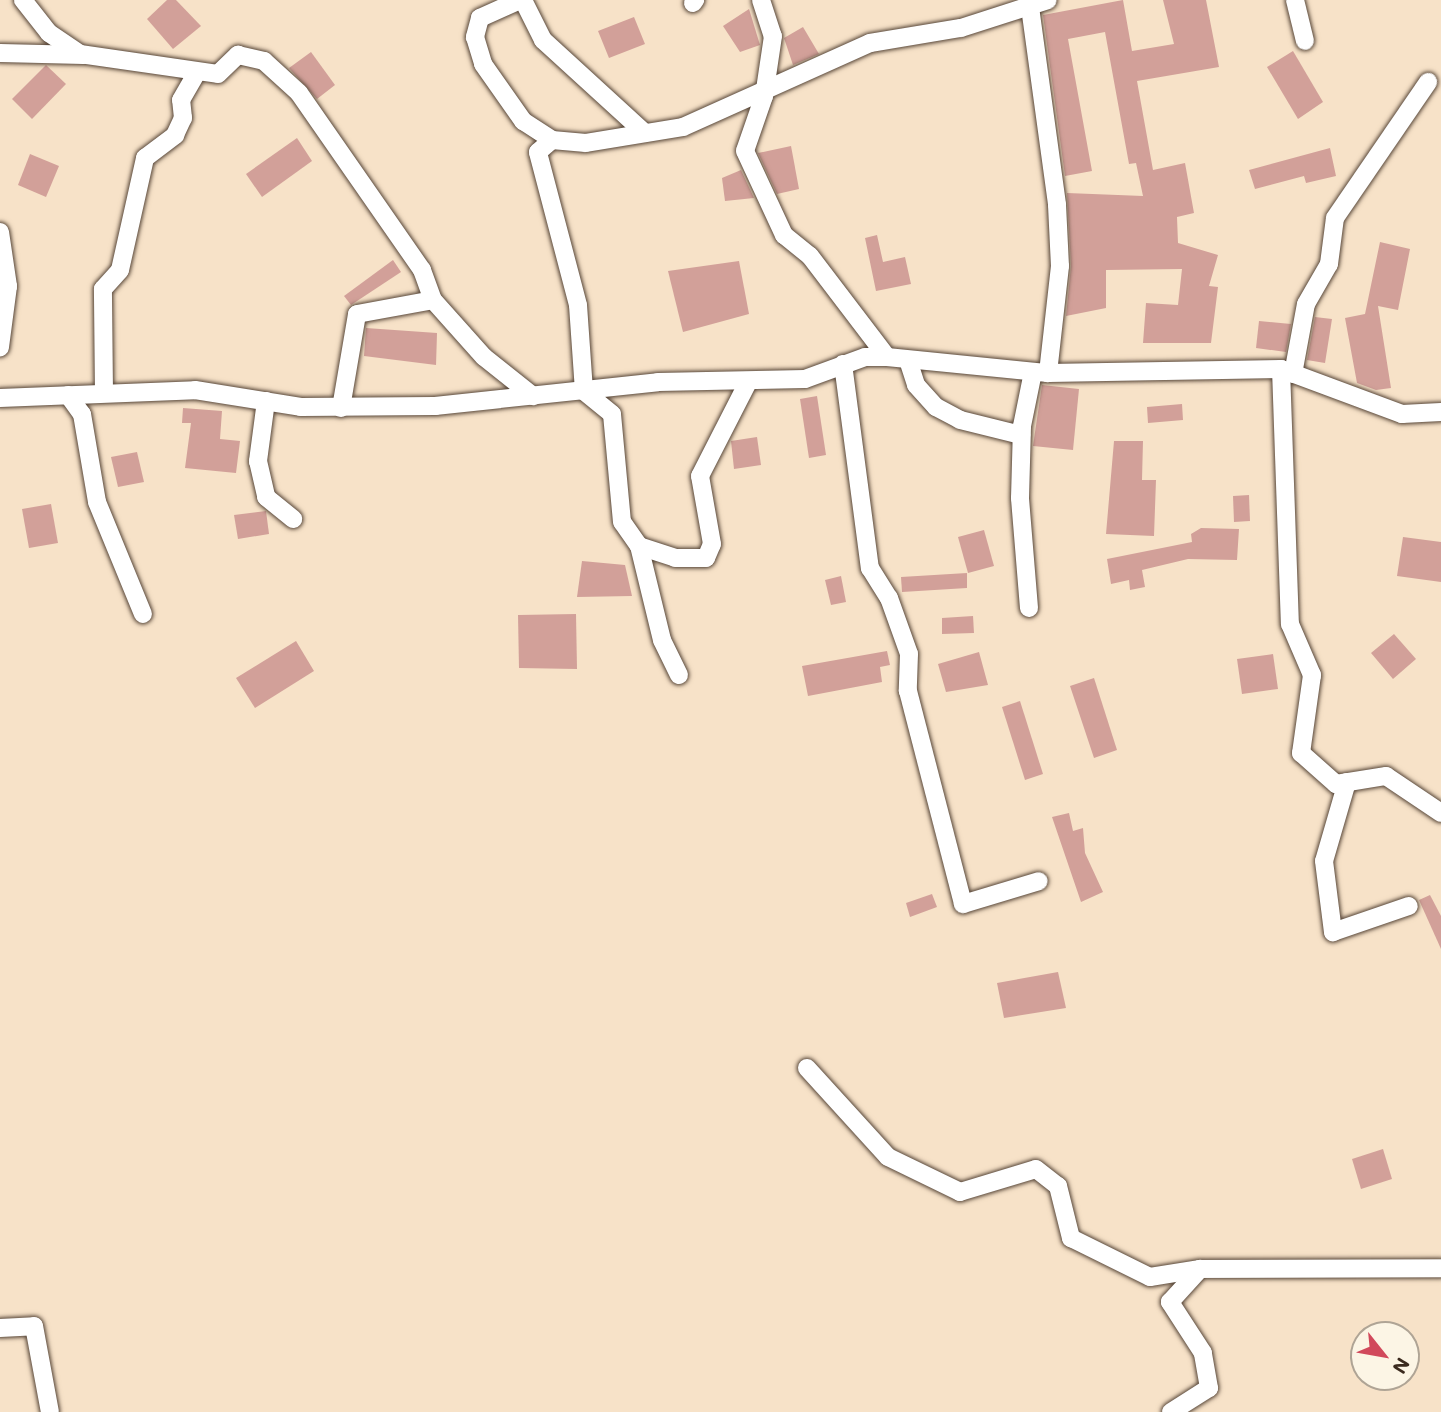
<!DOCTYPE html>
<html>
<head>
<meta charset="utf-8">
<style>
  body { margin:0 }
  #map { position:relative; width:1441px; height:1412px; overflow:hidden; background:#f7e2c8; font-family:Mali,sans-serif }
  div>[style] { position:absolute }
  .building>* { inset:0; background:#d2a099 }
  .roads { filter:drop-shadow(0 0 2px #574638) drop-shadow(0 0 2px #574638) }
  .street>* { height:18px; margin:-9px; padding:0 9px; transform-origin:9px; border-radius:9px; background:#fff }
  span { translate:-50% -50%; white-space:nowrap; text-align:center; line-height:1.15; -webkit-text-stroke:6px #fcf5e5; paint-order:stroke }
  .north { position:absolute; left:1350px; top:1321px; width:70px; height:70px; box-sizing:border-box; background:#fcf5e5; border:2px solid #afa495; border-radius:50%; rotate:121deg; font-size:19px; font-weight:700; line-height:28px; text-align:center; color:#3b2a1e }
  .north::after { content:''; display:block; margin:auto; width:24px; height:32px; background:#d1495b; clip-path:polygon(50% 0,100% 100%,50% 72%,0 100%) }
</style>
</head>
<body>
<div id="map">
  <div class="building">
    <i style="clip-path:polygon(167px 0,176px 0,201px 26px,173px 49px,147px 19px)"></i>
    <i style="clip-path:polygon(1123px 0,1132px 51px,1174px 44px,1163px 0,1206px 0,1219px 67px,1137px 81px,1153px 170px,1185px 163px,1194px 213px,1177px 217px,1178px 243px,1218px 255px,1209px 286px,1218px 287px,1211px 343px,1143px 343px,1146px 303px,1178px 305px,1182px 269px,1106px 270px,1106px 308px,1066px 316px,1071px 266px,1067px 193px,1143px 196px,1136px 163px,1129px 164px,1105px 32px,1068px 39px,1092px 171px,1065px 176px,1043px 15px)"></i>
    <i style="clip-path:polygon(749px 9px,760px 45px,740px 52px,723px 26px)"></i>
    <i style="clip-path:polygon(634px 17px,645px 44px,609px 58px,598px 31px)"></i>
    <i style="clip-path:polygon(803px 27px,819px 54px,793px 65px,784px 38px)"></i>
    <i style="clip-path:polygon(1293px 51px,1323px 102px,1298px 119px,1267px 67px)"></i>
    <i style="clip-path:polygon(311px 52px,335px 85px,317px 99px,289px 68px)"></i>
    <i style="clip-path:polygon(46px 65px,66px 84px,32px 119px,12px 99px)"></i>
    <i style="clip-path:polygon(297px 138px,312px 161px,262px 197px,246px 174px)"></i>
    <i style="clip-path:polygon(791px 146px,799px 189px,777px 194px,758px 153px)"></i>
    <i style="clip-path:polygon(1330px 148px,1336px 176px,1306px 183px,1304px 176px,1255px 189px,1249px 170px)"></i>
    <i style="clip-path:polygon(30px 154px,59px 166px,46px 197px,18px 185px)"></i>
    <i style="clip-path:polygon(741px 170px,754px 198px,725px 201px,722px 178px)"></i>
    <i style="clip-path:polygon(877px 235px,883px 262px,905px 257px,911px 284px,876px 291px,865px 238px)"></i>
    <i style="clip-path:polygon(1380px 242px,1410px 249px,1398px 310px,1378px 306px,1391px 388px,1376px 390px,1357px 383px,1345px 318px,1365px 314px)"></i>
    <i style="clip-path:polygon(393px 260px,401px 272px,351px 305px,344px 296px)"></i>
    <i style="clip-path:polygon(739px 261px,749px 314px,683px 332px,668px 271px)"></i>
    <i style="clip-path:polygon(1315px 317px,1332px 319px,1325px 363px,1307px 360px)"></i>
    <i style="clip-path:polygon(1259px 321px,1291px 324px,1286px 352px,1256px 348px)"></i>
    <i style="clip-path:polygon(366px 328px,437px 333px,436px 365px,364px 356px)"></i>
    <i style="clip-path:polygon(1042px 385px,1079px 389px,1073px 450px,1033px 446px)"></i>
    <i style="clip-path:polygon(817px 396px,826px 455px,809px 458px,800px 399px)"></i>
    <i style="clip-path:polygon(1182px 404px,1183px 420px,1148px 423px,1147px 407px)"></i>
    <i style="clip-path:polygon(183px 408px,222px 411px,220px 439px,240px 441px,236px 473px,185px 468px,191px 423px,182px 423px)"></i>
    <i style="clip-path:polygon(757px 437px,761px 465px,734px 469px,731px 441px)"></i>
    <i style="clip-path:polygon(1114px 441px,1143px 441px,1142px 480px,1156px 480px,1154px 536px,1106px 534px)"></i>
    <i style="clip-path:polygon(137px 452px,144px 482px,118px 487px,111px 457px)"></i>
    <i style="clip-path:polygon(1249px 495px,1250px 521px,1234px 522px,1233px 496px)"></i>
    <i style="clip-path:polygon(51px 504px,58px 543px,29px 548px,22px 509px)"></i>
    <i style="clip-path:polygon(266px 511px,269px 534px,238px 539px,234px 515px)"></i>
    <i style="clip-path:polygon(1201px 528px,1239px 529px,1237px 560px,1188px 559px,1142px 570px,1145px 587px,1130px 590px,1129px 580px,1111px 584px,1107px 559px,1192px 542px,1191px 534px)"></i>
    <i style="clip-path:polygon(984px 530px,994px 566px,968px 573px,958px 537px)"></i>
    <i style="clip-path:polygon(1403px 537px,1441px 542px,1441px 582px,1397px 576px)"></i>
    <i style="clip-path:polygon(582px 561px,625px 565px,632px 596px,577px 597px)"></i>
    <i style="clip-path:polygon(967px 573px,967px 588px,902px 592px,901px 577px)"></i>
    <i style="clip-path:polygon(841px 576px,846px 602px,831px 605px,825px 580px)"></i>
    <i style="clip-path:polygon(576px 614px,577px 669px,519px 668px,518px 615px)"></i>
    <i style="clip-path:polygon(973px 616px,974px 633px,942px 634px,942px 618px)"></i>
    <i style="clip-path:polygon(1394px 634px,1416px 659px,1393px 679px,1371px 653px)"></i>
    <i style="clip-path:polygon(296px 641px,314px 671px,255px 708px,236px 678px)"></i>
    <i style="clip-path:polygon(887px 651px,890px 665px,880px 667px,882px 682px,808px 696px,802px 666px)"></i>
    <i style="clip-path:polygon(979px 652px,988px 685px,946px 692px,938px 664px)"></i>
    <i style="clip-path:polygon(1273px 654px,1278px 689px,1242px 694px,1237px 659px)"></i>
    <i style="clip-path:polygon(1094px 678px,1117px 750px,1094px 758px,1070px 686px)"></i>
    <i style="clip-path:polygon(1020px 701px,1043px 774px,1025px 780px,1002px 707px)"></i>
    <i style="clip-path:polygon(1069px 813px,1073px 831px,1083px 828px,1085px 853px,1103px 892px,1081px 902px,1052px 817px)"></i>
    <i style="clip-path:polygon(932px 894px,937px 907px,910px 917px,906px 903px)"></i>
    <i style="clip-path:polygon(1430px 895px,1441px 916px,1441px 949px,1419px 900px)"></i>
    <i style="clip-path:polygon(1058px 972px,1066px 1008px,1004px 1018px,997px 983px)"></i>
    <i style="clip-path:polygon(1383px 1149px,1392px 1179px,1361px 1189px,1352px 1159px)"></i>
  </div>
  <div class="roads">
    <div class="street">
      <i style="left:23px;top:0;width:42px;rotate:51.8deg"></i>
      <i style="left:49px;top:33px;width:37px;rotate:34deg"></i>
      <i style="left:80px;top:54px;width:139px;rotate:8.2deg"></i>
      <i style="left:218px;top:74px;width:28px;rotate:-44deg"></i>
      <i style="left:238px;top:55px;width:27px;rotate:13deg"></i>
      <i style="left:264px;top:61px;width:47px;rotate:42.4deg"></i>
      <i style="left:299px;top:93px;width:216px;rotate:55.2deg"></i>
      <i style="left:422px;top:270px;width:32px;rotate:70deg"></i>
      <i style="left:433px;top:300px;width:76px;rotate:48.2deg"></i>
      <i style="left:484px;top:357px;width:63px;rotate:38.5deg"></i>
      <i style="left:520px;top:0;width:44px;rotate:155.8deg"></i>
      <i style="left:480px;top:18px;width:20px;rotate:105deg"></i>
      <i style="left:475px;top:37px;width:28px;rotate:73deg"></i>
      <i style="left:483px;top:64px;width:70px;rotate:54.9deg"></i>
      <i style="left:523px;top:121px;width:35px;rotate:33deg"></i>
      <i style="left:523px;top:0;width:45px;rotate:63.4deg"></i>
      <i style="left:543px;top:40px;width:138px;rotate:42.4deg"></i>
      <i style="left:761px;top:0;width:38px;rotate:72deg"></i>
      <i style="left:773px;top:36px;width:61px;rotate:98.5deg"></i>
      <i style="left:764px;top:96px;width:58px;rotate:109.1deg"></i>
      <i style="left:745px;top:151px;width:93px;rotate:65.1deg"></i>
      <i style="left:784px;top:235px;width:33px;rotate:39deg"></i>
      <i style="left:810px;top:256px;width:127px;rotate:52.7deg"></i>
      <i style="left:1295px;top:0;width:42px;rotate:76.3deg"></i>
      <i style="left:693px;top:3px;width:4px;rotate:-56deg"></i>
      <i style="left:1030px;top:7px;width:200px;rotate:82.2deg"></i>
      <i style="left:1057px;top:205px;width:61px;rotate:87.2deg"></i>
      <i style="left:1060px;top:266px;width:108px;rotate:96.4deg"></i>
      <i style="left:0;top:53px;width:84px;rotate:1.4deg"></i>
      <i style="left:0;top:232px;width:55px;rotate:81.6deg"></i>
      <i style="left:8px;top:286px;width:62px;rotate:97.5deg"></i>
      <i style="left:908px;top:360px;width:26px;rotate:72deg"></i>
      <i style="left:916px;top:385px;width:30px;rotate:48deg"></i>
      <i style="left:936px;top:407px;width:27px;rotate:28deg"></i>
      <i style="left:960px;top:420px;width:63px;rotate:13.8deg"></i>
      <i style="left:843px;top:364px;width:206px;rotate:82.5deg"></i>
      <i style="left:870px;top:568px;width:36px;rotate:58deg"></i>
      <i style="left:889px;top:598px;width:59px;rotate:70.3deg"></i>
      <i style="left:909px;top:654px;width:37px;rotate:92deg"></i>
      <i style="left:908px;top:691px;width:220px;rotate:75.5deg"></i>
      <i style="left:963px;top:904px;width:79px;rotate:-16.8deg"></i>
      <i style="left:1281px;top:369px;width:255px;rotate:88deg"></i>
      <i style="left:1290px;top:624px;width:56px;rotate:66.7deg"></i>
      <i style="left:1312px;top:675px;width:79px;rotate:98deg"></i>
      <i style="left:1301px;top:753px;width:47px;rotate:41.5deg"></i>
      <i style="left:1336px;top:784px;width:51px;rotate:-9.1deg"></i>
      <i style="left:1386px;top:776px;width:66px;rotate:33.9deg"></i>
      <i style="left:1293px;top:374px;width:71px;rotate:-79.5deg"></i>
      <i style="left:1306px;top:304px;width:46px;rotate:-60.1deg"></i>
      <i style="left:1329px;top:264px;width:46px;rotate:-82.6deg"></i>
      <i style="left:1335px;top:218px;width:165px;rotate:-55.6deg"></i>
      <i style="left:104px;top:393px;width:104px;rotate:-90.6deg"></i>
      <i style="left:103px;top:289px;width:25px;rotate:-48deg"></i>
      <i style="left:120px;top:270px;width:115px;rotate:-77.4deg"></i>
      <i style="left:145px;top:158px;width:38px;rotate:-37deg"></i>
      <i style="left:175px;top:135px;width:19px;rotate:-65deg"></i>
      <i style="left:183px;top:118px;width:18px;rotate:-96deg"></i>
      <i style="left:181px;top:100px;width:32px;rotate:-60deg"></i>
      <i style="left:68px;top:395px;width:24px;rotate:54deg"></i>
      <i style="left:82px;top:414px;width:89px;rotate:80.3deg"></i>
      <i style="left:97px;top:502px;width:121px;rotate:67.7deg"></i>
      <i style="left:0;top:398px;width:195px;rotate:-2.3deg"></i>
      <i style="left:195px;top:390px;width:107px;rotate:9.1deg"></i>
      <i style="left:301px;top:407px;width:134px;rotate:-0.4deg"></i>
      <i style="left:435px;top:406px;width:224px;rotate:-6.1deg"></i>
      <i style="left:658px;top:382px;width:147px;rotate:-1.2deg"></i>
      <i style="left:805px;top:379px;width:64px;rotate:-20.1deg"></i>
      <i style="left:865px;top:357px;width:22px"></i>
      <i style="left:887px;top:357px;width:162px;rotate:5.7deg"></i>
      <i style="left:1048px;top:373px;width:233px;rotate:-1deg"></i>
      <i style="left:1281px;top:369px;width:129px;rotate:20.4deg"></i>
      <i style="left:1402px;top:414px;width:39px;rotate:-3deg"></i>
      <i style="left:266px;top:401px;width:61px;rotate:97.6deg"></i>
      <i style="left:258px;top:461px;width:37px;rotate:77deg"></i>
      <i style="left:266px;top:497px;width:35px;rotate:39deg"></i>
      <i style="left:341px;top:408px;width:95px;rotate:-80.3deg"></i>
      <i style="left:357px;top:314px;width:77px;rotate:-10.4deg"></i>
      <i style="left:639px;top:546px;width:38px;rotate:18deg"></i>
      <i style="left:675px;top:558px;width:31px"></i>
      <i style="left:706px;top:558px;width:15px;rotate:-67deg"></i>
      <i style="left:712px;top:544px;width:69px;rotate:-100deg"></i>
      <i style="left:700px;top:476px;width:106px;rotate:-62.9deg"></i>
      <i style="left:1029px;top:608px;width:110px;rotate:-94.7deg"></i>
      <i style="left:1020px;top:498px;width:72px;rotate:-88.4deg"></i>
      <i style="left:1022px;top:426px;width:55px;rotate:-78.5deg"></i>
      <i style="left:679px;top:675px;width:39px;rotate:-116deg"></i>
      <i style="left:662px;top:640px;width:97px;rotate:-103.7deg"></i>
      <i style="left:639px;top:546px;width:29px;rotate:-125deg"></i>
      <i style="left:622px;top:522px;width:108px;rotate:-95.3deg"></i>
      <i style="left:612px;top:414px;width:36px;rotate:-141deg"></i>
      <i style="left:584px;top:391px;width:86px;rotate:-94deg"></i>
      <i style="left:578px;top:305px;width:158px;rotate:-104.7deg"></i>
      <i style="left:538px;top:152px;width:18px;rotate:-41deg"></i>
      <i style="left:552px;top:140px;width:34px;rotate:5deg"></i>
      <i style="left:586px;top:143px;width:98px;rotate:-9.4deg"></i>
      <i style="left:683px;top:127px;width:205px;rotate:-24.2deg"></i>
      <i style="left:870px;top:43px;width:92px;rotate:-9.4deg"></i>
      <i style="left:961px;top:28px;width:91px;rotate:-17.8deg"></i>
      <i style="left:1347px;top:782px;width:82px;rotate:106.2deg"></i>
      <i style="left:1324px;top:861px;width:72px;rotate:82.8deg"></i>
      <i style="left:1333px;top:932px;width:80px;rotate:-18.9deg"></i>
      <i style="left:807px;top:1068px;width:120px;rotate:47.7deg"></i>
      <i style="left:888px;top:1157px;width:80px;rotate:25.9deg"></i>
      <i style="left:960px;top:1192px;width:79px;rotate:-16.8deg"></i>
      <i style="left:1036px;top:1169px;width:28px;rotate:38deg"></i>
      <i style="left:1058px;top:1186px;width:54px;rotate:76deg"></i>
      <i style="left:1071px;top:1238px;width:88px;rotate:26.3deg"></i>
      <i style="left:1150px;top:1277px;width:51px;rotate:-9.1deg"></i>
      <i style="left:1200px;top:1269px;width:241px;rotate:-0.2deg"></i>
      <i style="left:0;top:1328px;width:34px;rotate:-3deg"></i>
      <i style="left:34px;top:1326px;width:87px;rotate:79.5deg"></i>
      <i style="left:1171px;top:1412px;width:45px;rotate:-32.3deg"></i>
      <i style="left:1209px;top:1388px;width:36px;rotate:-100deg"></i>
      <i style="left:1203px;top:1353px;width:61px;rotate:-122.9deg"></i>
      <i style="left:1170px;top:1302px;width:45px;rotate:-47.7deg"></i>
    </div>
  </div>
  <div class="north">N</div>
</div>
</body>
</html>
